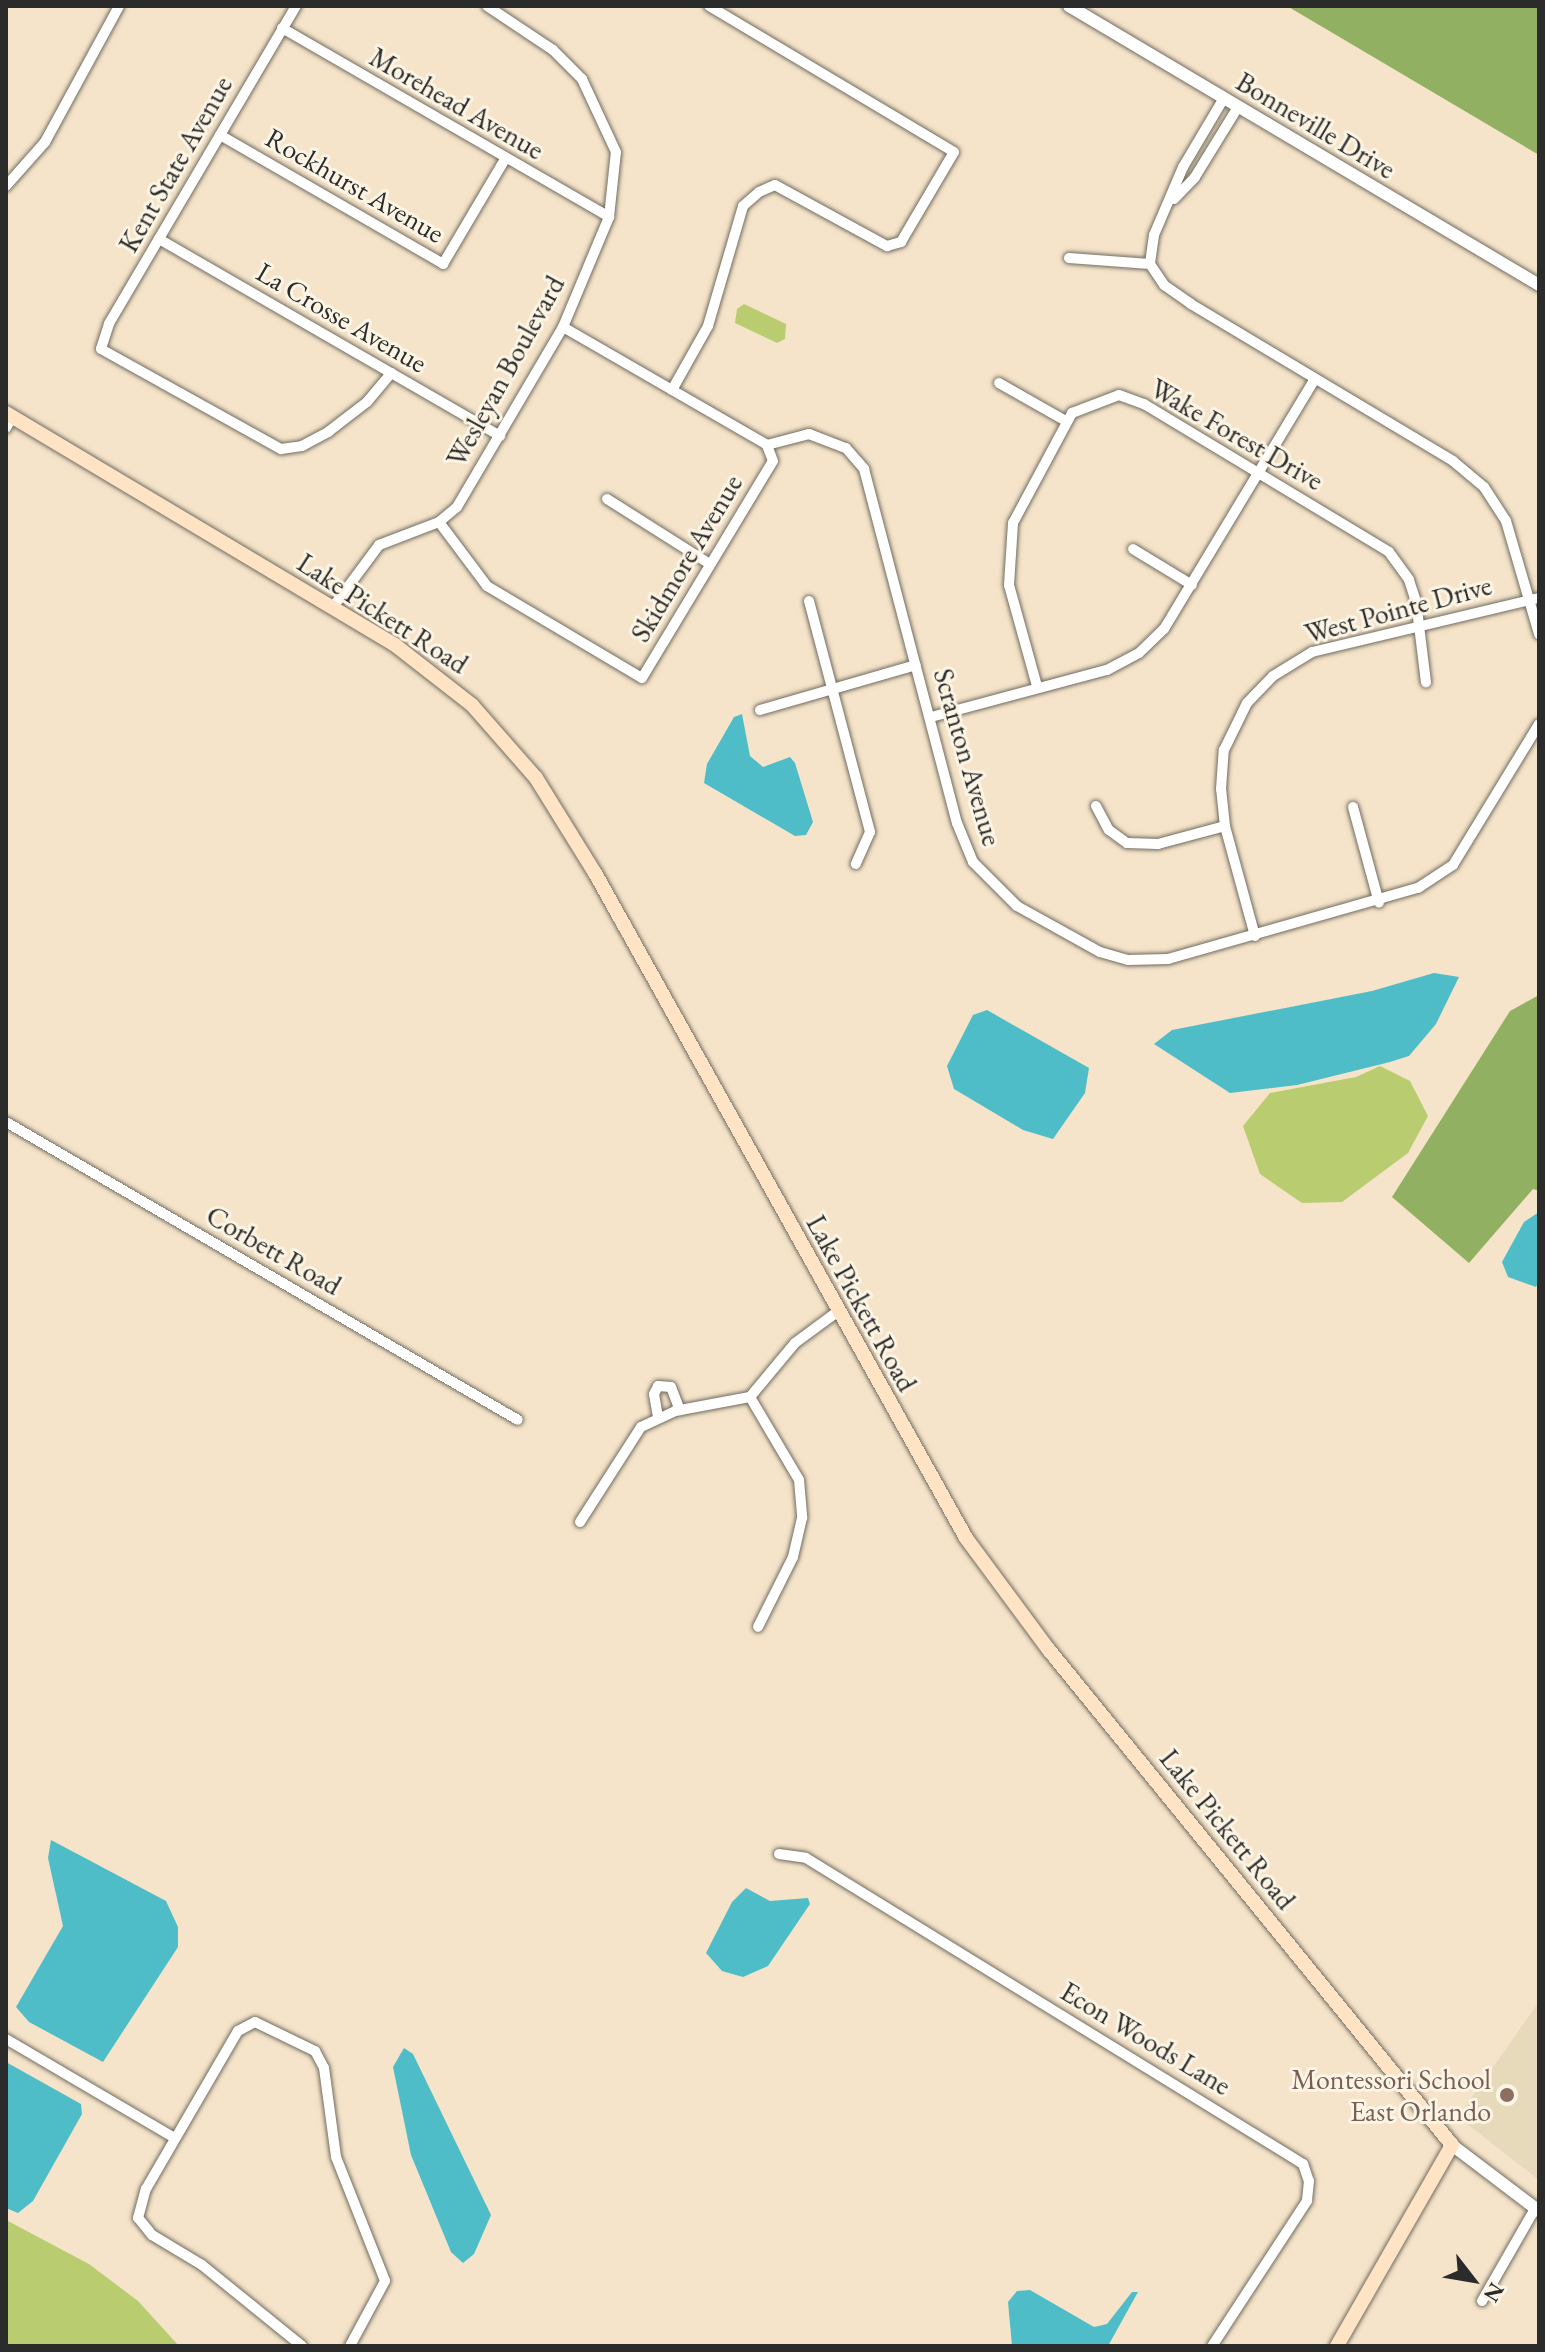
<!DOCTYPE html>
<html>
<head>
<meta charset="utf-8">
<style>
  body { margin:0 }
  #map { position:relative; width:1545px; height:2352px; overflow:hidden; background:#f5e4c9; font-family:"EB Garamond",serif }
  div>[style] { position:absolute }
  .built>* { inset:0; background:#e6daba }
  .green>* { inset:0; background:#b9cd70 }
  .forest>* { inset:0; background:#92b062 }
  .water>* { inset:0; background:#4fbdc7 }
  .roads { filter:drop-shadow(0 0 2px #726c62) drop-shadow(0 0 2px #726c62) }
  .minor>* { height:10px; margin:-5px; padding:0 5px; transform-origin:5px; border-radius:5px; background:#fff }
  .tertiary>* { height:12px; margin:-6px; padding:0 6px; transform-origin:6px; border-radius:6px; background:#fff }
  .secondary>* { height:14px; margin:-7px; padding:0 7px; transform-origin:7px; border-radius:7px; background:#fee4c5 }
  .dots>* { width:22px; height:22px; translate:-50% -50%; box-sizing:border-box; border:4px solid #fcf5e5; border-radius:50% }
  span { translate:-50% -50%; white-space:nowrap; text-align:center; line-height:1.15; -webkit-text-stroke:6px #fcf5e5; paint-order:stroke }
  .street-label { font-size:28px; color:#2b2b2b }
  .education-label { font-size:28px; color:#785e54 }
  .right { translate:-100% -50%; text-align:right }
  .frame { position:absolute; inset:0; border:8px solid #2b2b2b; pointer-events:none }
  .north { position:absolute; left:1433px; top:2240px; width:80px; height:80px; -webkit-text-stroke:6px #fcf5e5; paint-order:stroke; rotate:121deg; font-size:22px; font-weight:700; line-height:32px; text-align:center; color:#2b2b2b }
  .north::after { content:''; display:block; margin:auto; width:28px; height:36px; background:#2b2b2b; clip-path:polygon(50% 0,100% 100%,50% 72%,0 100%) }
</style>
</head>
<body>
<div id="map">
  <div class="built">
    <i style="clip-path:polygon(1536px 2006px,1539px 2007px,1539px 2180px,1458px 2117px)"></i>
  </div>
  <div class="green">
    <i style="clip-path:polygon(744px 304px,786px 324px,785px 339px,777px 343px,735px 323px,737px 309px)"></i>
    <i style="clip-path:polygon(1380px 1066px,1410px 1081px,1428px 1116px,1408px 1153px,1342px 1202px,1302px 1203px,1260px 1174px,1243px 1126px,1270px 1093px,1356px 1077px)"></i>
    <i style="clip-path:polygon(6px 2220px,89px 2264px,138px 2301px,179px 2346px,6px 2346px)"></i>
  </div>
  <div class="forest">
    <i style="clip-path:polygon(1287px 6px,1539px 6px,1539px 155px)"></i>
    <i style="clip-path:polygon(1539px 995px,1539px 1191px,1533px 1189px,1469px 1263px,1392px 1197px,1510px 1011px)"></i>
  </div>
  <div class="water">
    <i style="clip-path:polygon(742px 714px,750px 756px,763px 767px,790px 757px,795px 763px,813px 822px,806px 835px,795px 836px,704px 783px,707px 764px,734px 717px)"></i>
    <i style="clip-path:polygon(1434px 973px,1459px 977px,1436px 1024px,1409px 1056px,1390px 1062px,1297px 1085px,1230px 1093px,1154px 1044px,1172px 1030px,1372px 991px)"></i>
    <i style="clip-path:polygon(987px 1010px,1089px 1068px,1085px 1093px,1053px 1139px,1023px 1130px,954px 1089px,947px 1066px,973px 1015px)"></i>
    <i style="clip-path:polygon(1539px 1212px,1539px 1282px,1536px 1287px,1508px 1277px,1502px 1262px,1524px 1222px)"></i>
    <i style="clip-path:polygon(51px 1840px,166px 1901px,178px 1927px,178px 1947px,103px 2062px,29px 2022px,16px 2007px,63px 1926px,48px 1858px)"></i>
    <i style="clip-path:polygon(746px 1888px,770px 1901px,808px 1898px,810px 1904px,768px 1966px,743px 1977px,722px 1971px,706px 1953px,732px 1902px)"></i>
    <i style="clip-path:polygon(404px 2048px,413px 2054px,491px 2215px,474px 2254px,463px 2263px,451px 2252px,411px 2155px,393px 2067px)"></i>
    <i style="clip-path:polygon(6px 2062px,81px 2104px,82px 2114px,33px 2201px,18px 2213px,6px 2208px)"></i>
    <i style="clip-path:polygon(1030px 2290px,1094px 2327px,1107px 2324px,1132px 2292px,1138px 2292px,1108px 2346px,1012px 2346px,1008px 2302px,1017px 2291px)"></i>
  </div>
  <div class="roads">
    <div class="minor">
      <i style="left:296px;top:6px;width:369px;rotate:120.5deg"></i>
      <i style="left:109px;top:324px;width:26px;rotate:108deg"></i>
      <i style="left:101px;top:349px;width:206px;rotate:29.1deg"></i>
      <i style="left:281px;top:449px;width:21px;rotate:-8deg"></i>
      <i style="left:302px;top:446px;width:30px;rotate:-28deg"></i>
      <i style="left:328px;top:432px;width:49px;rotate:-37.6deg"></i>
      <i style="left:367px;top:402px;width:38px;rotate:-50deg"></i>
      <i style="left:282px;top:28px;width:378px;rotate:30deg"></i>
      <i style="left:1224px;top:98px;width:80px;rotate:120.7deg"></i>
      <i style="left:1183px;top:167px;width:74px;rotate:113.1deg"></i>
      <i style="left:1154px;top:235px;width:29px;rotate:98deg"></i>
      <i style="left:1150px;top:264px;width:25px;rotate:56deg"></i>
      <i style="left:1164px;top:285px;width:33px;rotate:35deg"></i>
      <i style="left:1191px;top:304px;width:305px;rotate:30.9deg"></i>
      <i style="left:1453px;top:461px;width:40px;rotate:40deg"></i>
      <i style="left:1484px;top:487px;width:40px;rotate:57.1deg"></i>
      <i style="left:1506px;top:521px;width:118px;rotate:73.7deg"></i>
      <i style="left:220px;top:135px;width:258px;rotate:30deg"></i>
      <i style="left:443px;top:264px;width:122px;rotate:-59.4deg"></i>
      <i style="left:6px;top:186px;width:59px;rotate:-48.4deg"></i>
      <i style="left:45px;top:142px;width:155px;rotate:-61.4deg"></i>
      <i style="left:1174px;top:199px;width:30px;rotate:-46deg"></i>
      <i style="left:1195px;top:177px;width:82px;rotate:-58.4deg"></i>
      <i style="left:159px;top:239px;width:394px;rotate:30deg"></i>
      <i style="left:1069px;top:258px;width:81px;rotate:4.2deg"></i>
      <i style="left:563px;top:327px;width:236px;rotate:30deg"></i>
      <i style="left:999px;top:383px;width:77px;rotate:29.6deg"></i>
      <i style="left:672px;top:390px;width:73px;rotate:-60.6deg"></i>
      <i style="left:708px;top:326px;width:125px;rotate:-73.7deg"></i>
      <i style="left:743px;top:206px;width:21px;rotate:-41deg"></i>
      <i style="left:759px;top:192px;width:17px;rotate:-24deg"></i>
      <i style="left:775px;top:185px;width:128px;rotate:28.6deg"></i>
      <i style="left:887px;top:246px;width:15px;rotate:-16deg"></i>
      <i style="left:901px;top:242px;width:104px;rotate:-59.5deg"></i>
      <i style="left:954px;top:152px;width:285px;rotate:-149.2deg"></i>
      <i style="left:6px;top:428px;width:13px;rotate:-61deg"></i>
      <i style="left:767px;top:445px;width:43px;rotate:-14.7deg"></i>
      <i style="left:809px;top:434px;width:40px;rotate:21deg"></i>
      <i style="left:846px;top:448px;width:28px;rotate:49deg"></i>
      <i style="left:864px;top:469px;width:366px;rotate:75.3deg"></i>
      <i style="left:957px;top:823px;width:42px;rotate:67.7deg"></i>
      <i style="left:973px;top:862px;width:62px;rotate:45deg"></i>
      <i style="left:1017px;top:906px;width:95px;rotate:29deg"></i>
      <i style="left:1100px;top:952px;width:29px;rotate:16deg"></i>
      <i style="left:1128px;top:960px;width:40px;rotate:-1.4deg"></i>
      <i style="left:1168px;top:959px;width:260px;rotate:-15.9deg"></i>
      <i style="left:1418px;top:888px;width:42px;rotate:-33.3deg"></i>
      <i style="left:1453px;top:865px;width:165px;rotate:-58.6deg"></i>
      <i style="left:607px;top:499px;width:122px;rotate:32.3deg"></i>
      <i style="left:439px;top:522px;width:80px;rotate:53.1deg"></i>
      <i style="left:487px;top:586px;width:180px;rotate:30.7deg"></i>
      <i style="left:642px;top:678px;width:253px;rotate:-58.9deg"></i>
      <i style="left:773px;top:461px;width:17px;rotate:-111deg"></i>
      <i style="left:1133px;top:549px;width:69px;rotate:31.4deg"></i>
      <i style="left:809px;top:601px;width:239px;rotate:75.2deg"></i>
      <i style="left:870px;top:832px;width:35px;rotate:114deg"></i>
      <i style="left:333px;top:607px;width:77px;rotate:-53.4deg"></i>
      <i style="left:379px;top:545px;width:64px;rotate:-21deg"></i>
      <i style="left:439px;top:522px;width:23px;rotate:-40deg"></i>
      <i style="left:457px;top:507px;width:209px;rotate:-59.5deg"></i>
      <i style="left:563px;top:327px;width:119px;rotate:-67.3deg"></i>
      <i style="left:609px;top:217px;width:65px;rotate:-83.9deg"></i>
      <i style="left:616px;top:152px;width:81px;rotate:-115deg"></i>
      <i style="left:582px;top:79px;width:41px;rotate:-135deg"></i>
      <i style="left:553px;top:50px;width:79px;rotate:-146.3deg"></i>
      <i style="left:1037px;top:686px;width:105px;rotate:-105.5deg"></i>
      <i style="left:1009px;top:585px;width:62px;rotate:-86.3deg"></i>
      <i style="left:1013px;top:523px;width:125px;rotate:-61.8deg"></i>
      <i style="left:1072px;top:413px;width:50px;rotate:-21deg"></i>
      <i style="left:1119px;top:395px;width:27px;rotate:20deg"></i>
      <i style="left:1144px;top:404px;width:286px;rotate:31.1deg"></i>
      <i style="left:1389px;top:552px;width:34px;rotate:54deg"></i>
      <i style="left:1409px;top:580px;width:22px;rotate:72deg"></i>
      <i style="left:1416px;top:601px;width:82px;rotate:83deg"></i>
      <i style="left:760px;top:710px;width:162px;rotate:-16.1deg"></i>
      <i style="left:931px;top:717px;width:182px;rotate:-15deg"></i>
      <i style="left:1107px;top:670px;width:36px;rotate:-28deg"></i>
      <i style="left:1139px;top:653px;width:35px;rotate:-44deg"></i>
      <i style="left:1164px;top:629px;width:291px;rotate:-58.9deg"></i>
      <i style="left:1096px;top:806px;width:27px;rotate:62deg"></i>
      <i style="left:1109px;top:830px;width:22px;rotate:36deg"></i>
      <i style="left:1127px;top:843px;width:31px;rotate:2deg"></i>
      <i style="left:1158px;top:844px;width:69px;rotate:-15deg"></i>
      <i style="left:1353px;top:807px;width:99px;rotate:74.8deg"></i>
      <i style="left:1255px;top:936px;width:114px;rotate:-105.3deg"></i>
      <i style="left:1225px;top:826px;width:37px;rotate:-96deg"></i>
      <i style="left:1221px;top:789px;width:39px;rotate:-86deg"></i>
      <i style="left:1224px;top:750px;width:52px;rotate:-63.9deg"></i>
      <i style="left:1247px;top:703px;width:37px;rotate:-46deg"></i>
      <i style="left:1273px;top:676px;width:46px;rotate:-31.6deg"></i>
      <i style="left:1312px;top:652px;width:233px;rotate:-13.4deg"></i>
      <i style="left:6px;top:1122px;width:592px;rotate:30.2deg"></i>
      <i style="left:750px;top:1397px;width:96px;rotate:59.4deg"></i>
      <i style="left:799px;top:1480px;width:38px;rotate:85deg"></i>
      <i style="left:802px;top:1518px;width:40px;rotate:103deg"></i>
      <i style="left:793px;top:1557px;width:78px;rotate:116.6deg"></i>
      <i style="left:658px;top:1417px;width:23px;rotate:-100deg"></i>
      <i style="left:654px;top:1394px;width:9px;rotate:-63deg"></i>
      <i style="left:658px;top:1386px;width:13px;rotate:4deg"></i>
      <i style="left:671px;top:1387px;width:25px;rotate:69deg"></i>
      <i style="left:580px;top:1522px;width:113px;rotate:-57.3deg"></i>
      <i style="left:641px;top:1427px;width:38px;rotate:-25deg"></i>
      <i style="left:675px;top:1411px;width:76px;rotate:-10.6deg"></i>
      <i style="left:750px;top:1397px;width:70px;rotate:-50.2deg"></i>
      <i style="left:795px;top:1343px;width:52px;rotate:-36.4deg"></i>
      <i style="left:779px;top:1854px;width:27px;rotate:8deg"></i>
      <i style="left:806px;top:1858px;width:584px;rotate:31.62deg"></i>
      <i style="left:1303px;top:2164px;width:18px;rotate:71deg"></i>
      <i style="left:1309px;top:2181px;width:20px;rotate:96deg"></i>
      <i style="left:1307px;top:2201px;width:173px;rotate:123.2deg"></i>
      <i style="left:6px;top:2039px;width:196px;rotate:30.4deg"></i>
      <i style="left:1482px;top:2301px;width:106px;rotate:-60.1deg"></i>
      <i style="left:302px;top:2346px;width:129px;rotate:-141deg"></i>
      <i style="left:202px;top:2265px;width:58px;rotate:-149deg"></i>
      <i style="left:152px;top:2235px;width:22px;rotate:-129deg"></i>
      <i style="left:138px;top:2218px;width:30px;rotate:-75deg"></i>
      <i style="left:146px;top:2189px;width:183px;rotate:-59.8deg"></i>
      <i style="left:238px;top:2031px;width:19px;rotate:-28deg"></i>
      <i style="left:255px;top:2022px;width:67px;rotate:25.8deg"></i>
      <i style="left:315px;top:2051px;width:19px;rotate:62deg"></i>
      <i style="left:324px;top:2068px;width:90px;rotate:82.3deg"></i>
      <i style="left:336px;top:2157px;width:133px;rotate:68.4deg"></i>
      <i style="left:385px;top:2281px;width:74px;rotate:118.3deg"></i>
    </div>
    <div class="tertiary">
      <i style="left:1069px;top:6px;width:547px;rotate:30.69deg"></i>
      <i style="left:1452px;top:2145px;width:109px;rotate:37.2deg"></i>
    </div>
    <div class="secondary">
      <i style="left:6px;top:413px;width:453px;rotate:30.8deg"></i>
      <i style="left:395px;top:645px;width:98px;rotate:37.9deg"></i>
      <i style="left:472px;top:705px;width:97px;rotate:48.8deg"></i>
      <i style="left:536px;top:778px;width:112px;rotate:58.2deg"></i>
      <i style="left:595px;top:873px;width:761px;rotate:60.84deg"></i>
      <i style="left:966px;top:1538px;width:139px;rotate:53.5deg"></i>
      <i style="left:1049px;top:1650px;width:638px;rotate:50.85deg"></i>
      <i style="left:1452px;top:2145px;width:232px;rotate:119.8deg"></i>
    </div>
  </div>
  <div class="dots">
    <i style="left:1507px;top:2095px;background:#8d6e63"></i>
  </div>
  <div class="street-label">
    <span style="left:457px;top:103px;rotate:30deg">Morehead Avenue</span>
    <span style="left:1316px;top:125px;rotate:31deg">Bonneville Drive</span>
    <span style="left:175px;top:164px;rotate:-60deg">Kent State Avenue</span>
    <span style="left:355px;top:185px;rotate:30deg">Rockhurst Avenue</span>
    <span style="left:342px;top:317px;rotate:30deg">La Crosse Avenue</span>
    <span style="left:505px;top:371px;rotate:-61deg">Wesleyan Boulevard</span>
    <span style="left:1237px;top:434px;rotate:30deg">Wake Forest Drive</span>
    <span style="left:686px;top:558px;rotate:-59deg">Skidmore Avenue</span>
    <span style="left:1398px;top:609px;rotate:-15deg">West Pointe Drive</span>
    <span style="left:383px;top:613px;rotate:33deg">Lake Pickett Road</span>
    <span style="left:968px;top:757px;rotate:74deg">Scranton Avenue</span>
    <span style="left:274px;top:1250px;rotate:30deg">Corbett Road</span>
    <span style="left:862px;top:1303px;rotate:61deg">Lake Pickett Road</span>
    <span style="left:1228px;top:1829px;rotate:51deg">Lake Pickett Road</span>
    <span style="left:1146px;top:2038px;rotate:31deg">Econ Woods Lane</span>
  </div>
  <div class="education-label">
    <span class="right" style="left:1491px;top:2095px">Montessori School<br>East Orlando</span>
  </div>
  <div class="frame"></div>
  <div class="north">N</div>
</div>
</body>
</html>
